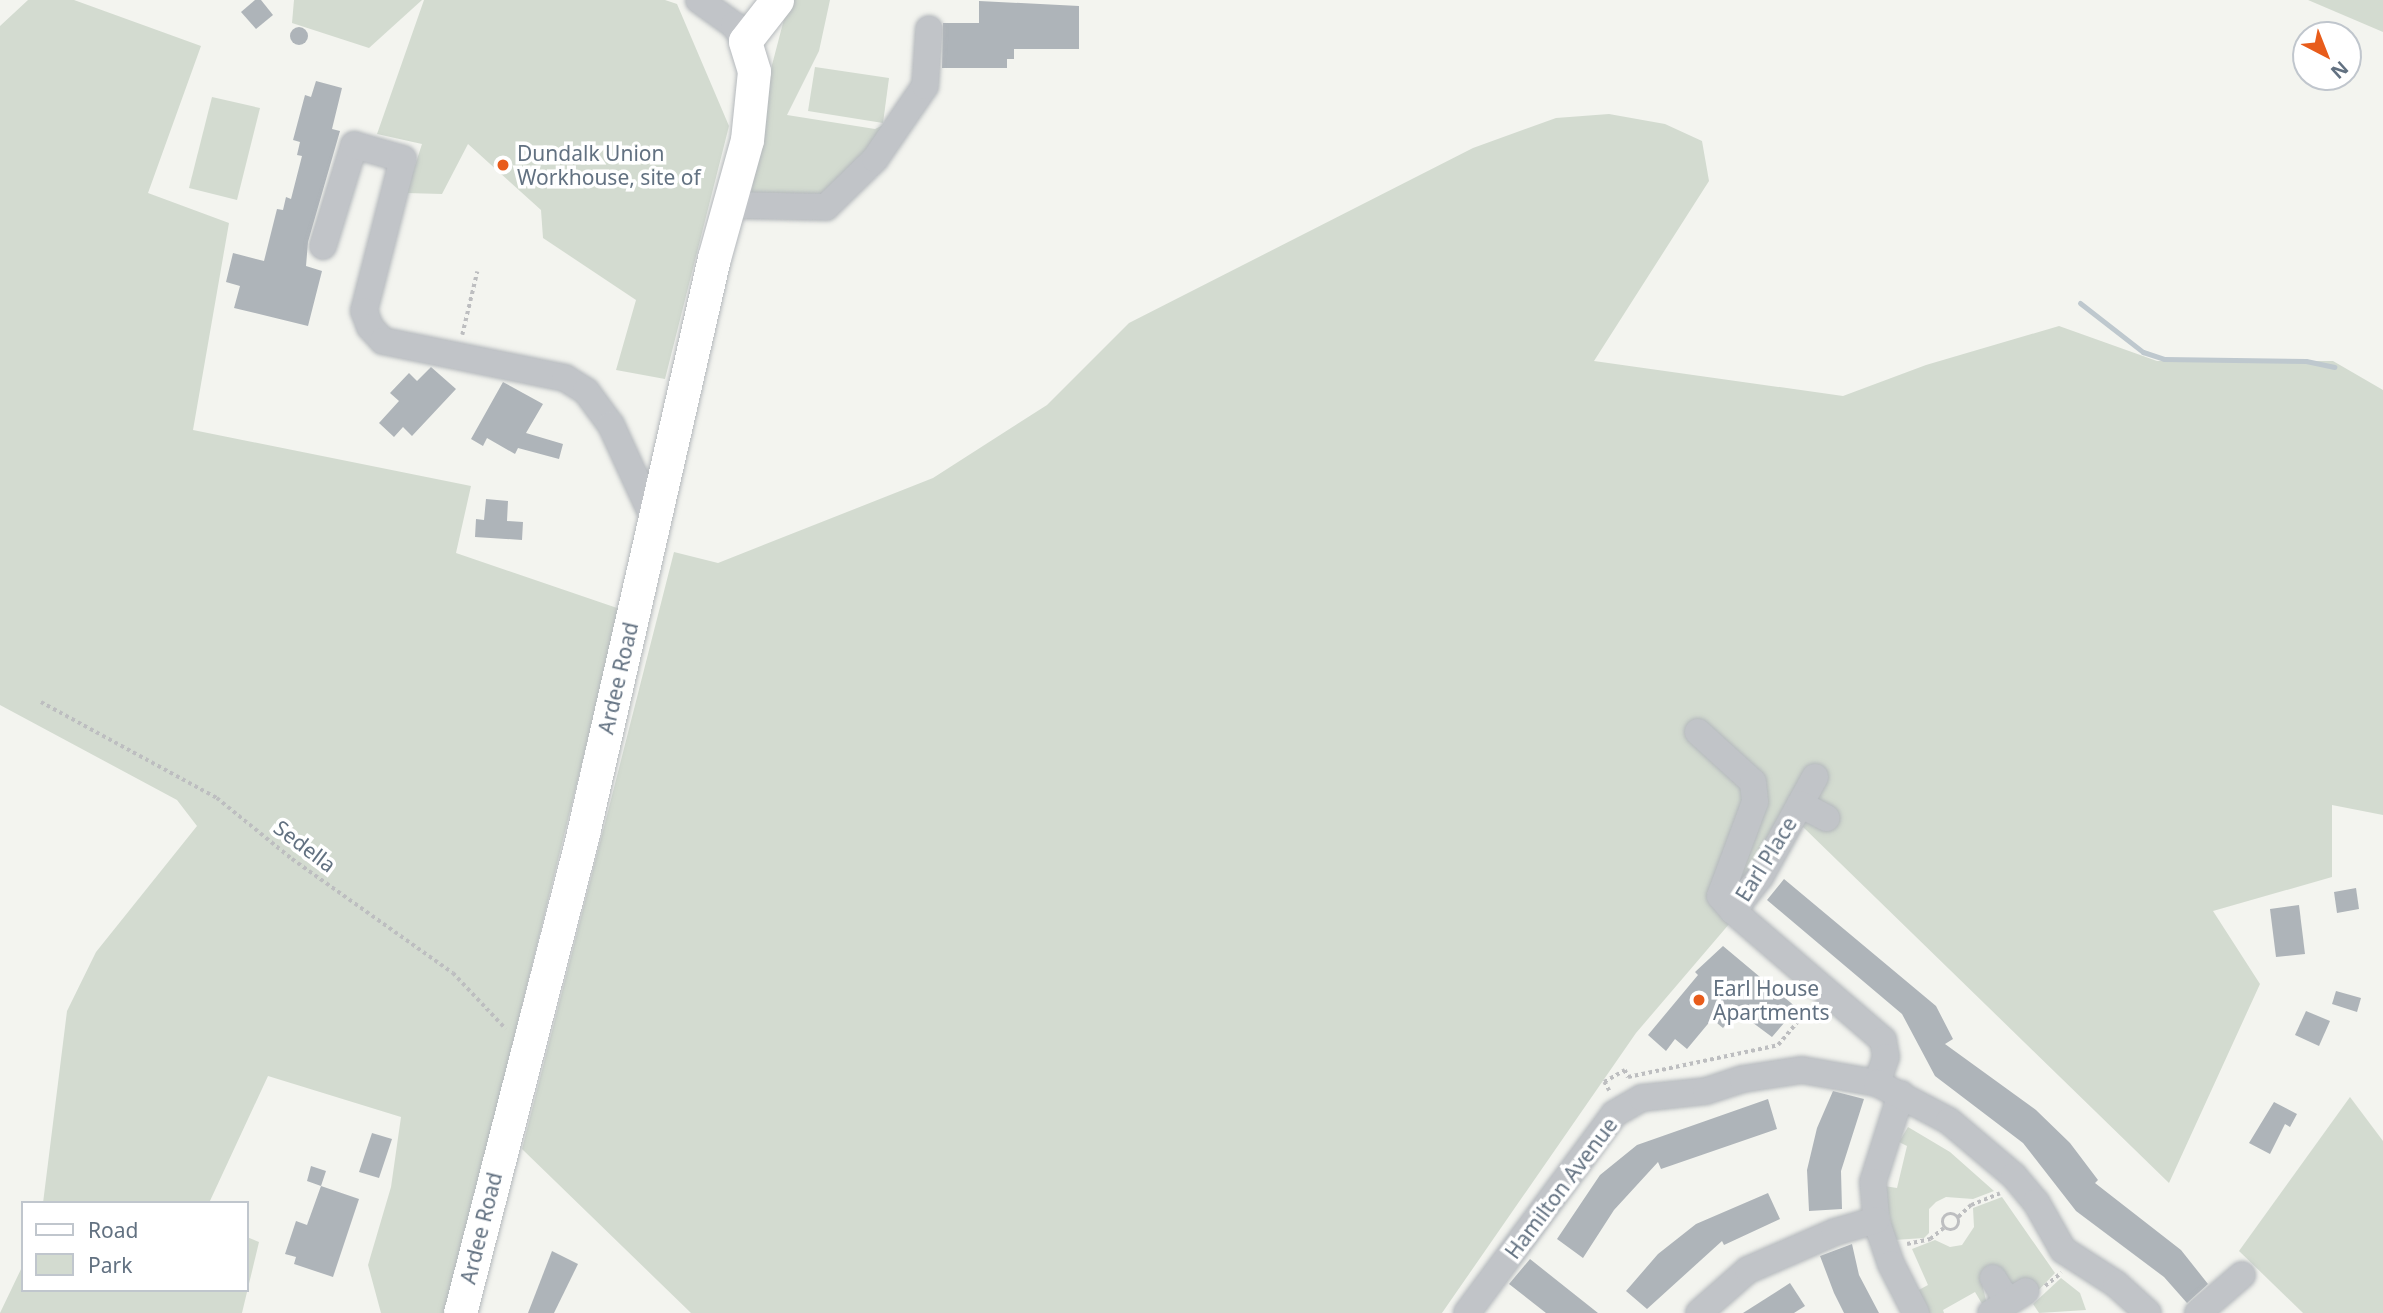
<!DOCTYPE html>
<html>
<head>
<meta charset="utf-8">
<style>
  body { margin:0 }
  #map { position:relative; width:2383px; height:1313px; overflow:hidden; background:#f3f4ef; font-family:"Noto Sans",sans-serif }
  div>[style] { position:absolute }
  .green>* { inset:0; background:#d3dbd0 }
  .stream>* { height:5px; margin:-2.5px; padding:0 2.5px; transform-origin:2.5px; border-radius:2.5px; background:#bec8ce }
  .building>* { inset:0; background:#aeb4b9 }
  .round { border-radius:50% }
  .path>* { height:3.5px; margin-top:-1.75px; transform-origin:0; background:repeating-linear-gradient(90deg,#bdbec0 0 3.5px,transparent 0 7px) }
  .path>.ring { margin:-1.75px; padding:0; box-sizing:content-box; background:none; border:3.5px solid #bdbec0; border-radius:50% }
  .roads { filter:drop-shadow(0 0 2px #b4b8bc) drop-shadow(0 0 2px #b4b8bc) }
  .minor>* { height:26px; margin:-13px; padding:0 13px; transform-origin:13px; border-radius:13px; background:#c1c4c8 }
  .major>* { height:33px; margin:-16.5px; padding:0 16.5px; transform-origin:16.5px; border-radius:16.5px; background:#fff }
  .dots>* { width:19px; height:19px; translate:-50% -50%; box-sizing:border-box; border:4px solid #fff; border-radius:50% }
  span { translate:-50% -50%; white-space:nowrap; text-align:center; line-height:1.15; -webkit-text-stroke:7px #fff; paint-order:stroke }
  .poi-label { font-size:21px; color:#627181 }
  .left { translate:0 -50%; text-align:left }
  .street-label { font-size:21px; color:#627181 }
  .legend { position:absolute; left:21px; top:1201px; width:228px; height:91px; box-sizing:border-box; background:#fff; border:2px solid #c0c6cd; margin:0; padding:9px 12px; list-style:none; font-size:21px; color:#627181 }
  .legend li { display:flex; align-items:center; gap:14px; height:35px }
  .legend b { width:35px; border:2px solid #c0c6cd }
  .north { position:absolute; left:2292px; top:21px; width:70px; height:70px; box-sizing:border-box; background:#fff; border:2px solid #c0c6cd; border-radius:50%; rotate:138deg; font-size:19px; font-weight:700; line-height:28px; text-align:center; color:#627181 }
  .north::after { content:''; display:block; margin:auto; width:24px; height:32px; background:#e85c1b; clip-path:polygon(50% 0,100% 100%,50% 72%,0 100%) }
</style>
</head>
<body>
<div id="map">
  <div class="green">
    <i style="clip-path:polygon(28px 0,74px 0,201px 46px,148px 193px,229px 223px,193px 430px,471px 486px,456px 553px,620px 609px,446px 1313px,381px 1313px,368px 1265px,391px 1187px,401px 1117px,268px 1076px,209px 1203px,43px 1203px,67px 1011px,96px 952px,197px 826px,177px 800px,0 705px,0 26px)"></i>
    <i style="clip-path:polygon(294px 0,422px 0,369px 48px,292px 23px)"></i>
    <i style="clip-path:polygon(424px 0,665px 0,677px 4px,729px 126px,665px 379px,616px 370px,636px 300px,543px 238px,541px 210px,468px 144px,442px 194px,406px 193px,422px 144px,377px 134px)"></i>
    <i style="clip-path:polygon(789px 0,830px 0,819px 51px,787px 115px,875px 129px,920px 108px,830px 216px,747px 219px,772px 65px)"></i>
    <i style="clip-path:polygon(2308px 0,2383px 0,2383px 32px)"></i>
    <i style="clip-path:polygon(815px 67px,889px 78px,883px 123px,808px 111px)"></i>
    <i style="clip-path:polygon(212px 97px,260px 108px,237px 200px,189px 188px)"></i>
    <i style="clip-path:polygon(1609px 114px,1665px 124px,1702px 141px,1709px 181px,1594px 361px,1843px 396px,1926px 365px,2059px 326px,2157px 361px,2333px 361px,2383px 390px,2383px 815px,2332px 805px,2332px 877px,2213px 911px,2260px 984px,2169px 1183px,1803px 827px,1730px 923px,1636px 1033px,1442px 1313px,691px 1313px,522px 1149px,674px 552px,718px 563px,933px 478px,1047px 405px,1129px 323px,1473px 148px,1556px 118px)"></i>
    <i style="clip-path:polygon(2350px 1097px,2383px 1141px,2383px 1313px,2303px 1313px,2239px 1251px)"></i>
    <i style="clip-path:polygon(1908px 1127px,1950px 1152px,1994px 1191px,1973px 1199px,1946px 1197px,1936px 1202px,1929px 1209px,1929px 1233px,1924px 1238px,1894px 1240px,1884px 1186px,1897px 1188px,1907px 1146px,1899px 1142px)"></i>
    <i style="clip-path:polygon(2002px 1197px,2055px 1273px,2033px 1296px,1982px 1283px,1987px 1305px,1984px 1307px,1975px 1292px,1943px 1310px,1944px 1313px,1928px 1313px,1915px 1292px,1928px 1285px,1912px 1249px,1935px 1240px,1950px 1247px,1962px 1245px,1974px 1227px,1973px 1208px)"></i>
    <i style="clip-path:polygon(247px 1237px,259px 1242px,242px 1313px,0 1313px,23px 1265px,23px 1290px,247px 1290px)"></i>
    <i style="clip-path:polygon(2061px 1278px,2080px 1293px,2086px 1310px,2039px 1313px,2033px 1304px)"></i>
  </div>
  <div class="stream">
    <i style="left:2080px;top:303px;width:80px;rotate:37.9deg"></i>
    <i style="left:2143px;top:352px;width:22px;rotate:18deg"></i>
    <i style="left:2164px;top:359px;width:142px;rotate:0.8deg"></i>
    <i style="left:2306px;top:361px;width:29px;rotate:12deg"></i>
  </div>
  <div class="building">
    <i style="clip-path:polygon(255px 0,261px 0,273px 15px,256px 29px,241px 12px)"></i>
    <i style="clip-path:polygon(979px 1px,1079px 6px,1079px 49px,1014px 49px,1014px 59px,1007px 59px,1007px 68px,942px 68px,943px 23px,979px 23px)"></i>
    <i class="round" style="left:290px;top:27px;width:18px;height:18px"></i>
    <i style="clip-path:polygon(316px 81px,342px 88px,332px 129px,340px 131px,308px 242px,306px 266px,322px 271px,308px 326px,234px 308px,240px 286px,226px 282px,233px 253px,264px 261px,277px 209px,283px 210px,286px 197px,291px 199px,302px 156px,297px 155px,300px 142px,293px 140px,305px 95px,311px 97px)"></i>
    <i style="clip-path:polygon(431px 367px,456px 389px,412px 436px,403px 427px,394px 437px,379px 423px,399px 401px,390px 393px,409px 373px,417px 381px)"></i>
    <i style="clip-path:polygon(503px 382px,543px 404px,526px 433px,563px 444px,559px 459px,518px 448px,515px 454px,487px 438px,483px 446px,471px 439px)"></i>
    <i style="clip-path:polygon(486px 499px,508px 501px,507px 521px,523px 522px,522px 540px,475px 537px,476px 519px,484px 520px)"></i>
    <i style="clip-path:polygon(1784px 879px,1936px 1006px,1953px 1039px,1945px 1044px,2036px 1110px,2070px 1143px,2098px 1180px,2095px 1183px,2181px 1250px,2208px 1284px,2187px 1303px,2164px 1277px,2076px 1211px,2023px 1143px,1935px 1076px,1902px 1014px,1767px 900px)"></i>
    <i style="clip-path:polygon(2356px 888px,2359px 909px,2337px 913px,2334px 892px)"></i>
    <i style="clip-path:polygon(2299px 905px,2305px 954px,2276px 957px,2270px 909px)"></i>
    <i style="clip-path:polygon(1723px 946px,1797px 1008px,1772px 1037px,1737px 1011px,1723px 1028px,1712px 1019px,1687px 1049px,1675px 1039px,1666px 1051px,1648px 1035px,1698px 975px,1695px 972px)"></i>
    <i style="clip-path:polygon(2336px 991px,2361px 998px,2357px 1012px,2332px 1004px)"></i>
    <i style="clip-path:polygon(2306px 1011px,2330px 1021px,2319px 1046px,2295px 1035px)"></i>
    <i style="clip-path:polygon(1833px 1091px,1864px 1099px,1841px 1171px,1842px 1209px,1809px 1211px,1807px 1170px,1817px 1128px)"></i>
    <i style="clip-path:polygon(1768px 1099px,1777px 1129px,1661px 1169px,1658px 1162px,1614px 1210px,1583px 1258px,1557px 1239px,1600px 1175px,1637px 1145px)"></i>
    <i style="clip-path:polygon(2274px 1102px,2297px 1114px,2290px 1127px,2285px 1124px,2270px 1154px,2249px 1143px)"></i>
    <i style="clip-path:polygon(372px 1133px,392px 1139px,379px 1178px,359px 1172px)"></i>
    <i style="clip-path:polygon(311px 1166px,326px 1171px,321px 1186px,359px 1199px,333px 1277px,294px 1264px,296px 1257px,285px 1254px,296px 1221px,307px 1225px,321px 1186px,307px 1181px)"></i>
    <i style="clip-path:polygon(1768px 1193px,1780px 1219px,1724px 1245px,1722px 1241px,1647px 1309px,1626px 1291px,1658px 1254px,1696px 1224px)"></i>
    <i style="clip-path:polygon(1852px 1244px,1859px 1275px,1879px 1313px,1844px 1313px,1834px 1293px,1820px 1256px)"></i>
    <i style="clip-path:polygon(552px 1251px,578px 1264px,554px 1313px,528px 1313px)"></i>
    <i style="clip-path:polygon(1530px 1259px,1569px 1290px,1598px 1313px,1546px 1313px,1509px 1284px)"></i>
    <i style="clip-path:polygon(1790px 1283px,1805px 1306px,1794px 1313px,1743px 1313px)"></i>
  </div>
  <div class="path">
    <i style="left:462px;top:335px;width:65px;rotate:-76.6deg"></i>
    <i style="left:41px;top:702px;width:200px;rotate:28.6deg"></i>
    <i style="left:217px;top:798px;width:97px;rotate:39.1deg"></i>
    <i style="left:292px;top:859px;width:197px;rotate:35.3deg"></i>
    <i style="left:453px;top:973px;width:77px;rotate:46.6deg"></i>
    <i style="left:1609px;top:1091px;width:10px;rotate:-119deg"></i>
    <i style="left:1604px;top:1082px;width:24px;rotate:-30deg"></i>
    <i style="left:1625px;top:1070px;width:8px;rotate:67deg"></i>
    <i style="left:1628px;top:1077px;width:153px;rotate:-12deg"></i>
    <i style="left:1778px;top:1045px;width:50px;rotate:-49.9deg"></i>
    <i class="ring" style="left:1943px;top:1214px;width:12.5px;height:12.5px"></i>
    <i style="left:1958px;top:1217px;width:18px;rotate:-43deg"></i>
    <i style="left:1971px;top:1205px;width:31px;rotate:-22deg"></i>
    <i style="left:1907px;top:1244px;width:24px;rotate:-12deg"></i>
    <i style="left:1930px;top:1239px;width:19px;rotate:-39deg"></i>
    <i style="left:2045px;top:1286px;width:21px;rotate:-39deg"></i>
  </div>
  <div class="roads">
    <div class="minor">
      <i style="left:699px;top:0;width:43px;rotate:35.5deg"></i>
      <i style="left:734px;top:25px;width:19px;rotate:55deg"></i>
      <i style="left:729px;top:205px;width:97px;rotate:1.2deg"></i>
      <i style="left:826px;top:207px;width:69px;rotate:-44.4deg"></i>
      <i style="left:875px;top:159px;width:88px;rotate:-55.6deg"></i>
      <i style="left:925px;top:86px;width:57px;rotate:-86deg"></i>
      <i style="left:323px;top:246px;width:106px;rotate:-72.9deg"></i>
      <i style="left:354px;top:145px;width:51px;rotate:15.9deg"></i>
      <i style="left:403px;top:159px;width:157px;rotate:104.4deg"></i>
      <i style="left:364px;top:311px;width:17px;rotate:69deg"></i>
      <i style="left:370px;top:327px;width:19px;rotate:47deg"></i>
      <i style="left:383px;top:341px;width:186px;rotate:11.5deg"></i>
      <i style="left:565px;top:378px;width:25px;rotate:32deg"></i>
      <i style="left:586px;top:391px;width:42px;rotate:53.7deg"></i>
      <i style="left:611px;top:425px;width:106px;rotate:65.4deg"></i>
      <i style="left:1698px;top:732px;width:74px;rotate:42.3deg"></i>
      <i style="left:1753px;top:782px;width:20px;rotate:84deg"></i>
      <i style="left:1755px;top:802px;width:100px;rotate:110.4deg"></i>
      <i style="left:1720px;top:896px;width:20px;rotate:49deg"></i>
      <i style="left:1815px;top:777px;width:114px;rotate:118.8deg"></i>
      <i style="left:1760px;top:877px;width:43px;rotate:128.5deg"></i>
      <i style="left:1733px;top:911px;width:198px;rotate:40.7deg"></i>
      <i style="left:1883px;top:1040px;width:17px;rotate:80deg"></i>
      <i style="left:1886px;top:1057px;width:28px;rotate:109deg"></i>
      <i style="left:1800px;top:804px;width:30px;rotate:28deg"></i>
      <i style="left:1901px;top:1094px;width:92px;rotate:107.7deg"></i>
      <i style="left:1873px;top:1182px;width:38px;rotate:85deg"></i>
      <i style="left:1876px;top:1220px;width:46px;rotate:71.2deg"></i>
      <i style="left:1891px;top:1264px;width:55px;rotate:63deg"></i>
      <i style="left:1993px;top:1278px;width:28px;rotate:58deg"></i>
      <i style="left:1467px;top:1313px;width:247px;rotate:-53.5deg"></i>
      <i style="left:1614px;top:1114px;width:32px;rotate:-30deg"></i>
      <i style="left:1642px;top:1098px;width:64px;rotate:-6.2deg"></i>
      <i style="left:1706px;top:1091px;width:39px;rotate:-18deg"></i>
      <i style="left:1743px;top:1079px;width:60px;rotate:-8.7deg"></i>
      <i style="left:1802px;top:1070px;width:76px;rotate:9.8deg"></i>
      <i style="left:1877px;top:1083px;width:81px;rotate:27.8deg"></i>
      <i style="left:1949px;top:1121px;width:85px;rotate:40.2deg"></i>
      <i style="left:2014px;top:1176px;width:34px;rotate:50deg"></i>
      <i style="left:2036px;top:1202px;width:55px;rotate:60.6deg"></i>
      <i style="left:2063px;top:1250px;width:63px;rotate:32.7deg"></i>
      <i style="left:2116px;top:1284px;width:43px;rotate:42.2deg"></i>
      <i style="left:1699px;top:1313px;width:65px;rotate:-41.3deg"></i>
      <i style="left:1748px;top:1270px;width:95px;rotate:-23.6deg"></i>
      <i style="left:1835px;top:1232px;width:43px;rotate:-16.3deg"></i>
      <i style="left:1991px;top:1313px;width:41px;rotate:-32.2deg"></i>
      <i style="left:2198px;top:1313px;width:58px;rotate:-40.8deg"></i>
    </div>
    <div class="major">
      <i style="left:460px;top:1313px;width:496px;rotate:-75.6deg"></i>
      <i style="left:583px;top:833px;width:590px;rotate:-77.17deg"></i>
      <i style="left:714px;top:258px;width:123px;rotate:-74.4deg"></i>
      <i style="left:747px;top:140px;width:69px;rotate:-84.2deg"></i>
      <i style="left:754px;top:71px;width:31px;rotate:-107deg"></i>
      <i style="left:745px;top:41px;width:52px;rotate:-52deg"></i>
    </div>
  </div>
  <div class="dots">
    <i style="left:503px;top:165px;background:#e85c1b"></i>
    <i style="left:1699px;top:1000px;background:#e85c1b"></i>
  </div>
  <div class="poi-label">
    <span class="left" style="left:517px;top:165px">Dundalk Union<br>Workhouse, site of</span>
    <span class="left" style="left:1713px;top:1000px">Earl House<br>Apartments</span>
  </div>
  <div class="street-label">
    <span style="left:618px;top:678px;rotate:-77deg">Ardee Road</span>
    <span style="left:305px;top:846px;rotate:37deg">Sedella</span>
    <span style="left:1766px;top:859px;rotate:-58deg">Earl Place</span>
    <span style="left:1561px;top:1188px;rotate:-53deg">Hamilton Avenue</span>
    <span style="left:481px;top:1228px;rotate:-76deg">Ardee Road</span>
  </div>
  <ul class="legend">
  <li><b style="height:9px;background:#fff"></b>Road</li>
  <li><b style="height:19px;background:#d3dbd0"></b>Park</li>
  </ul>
  <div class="north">N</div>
</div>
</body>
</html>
